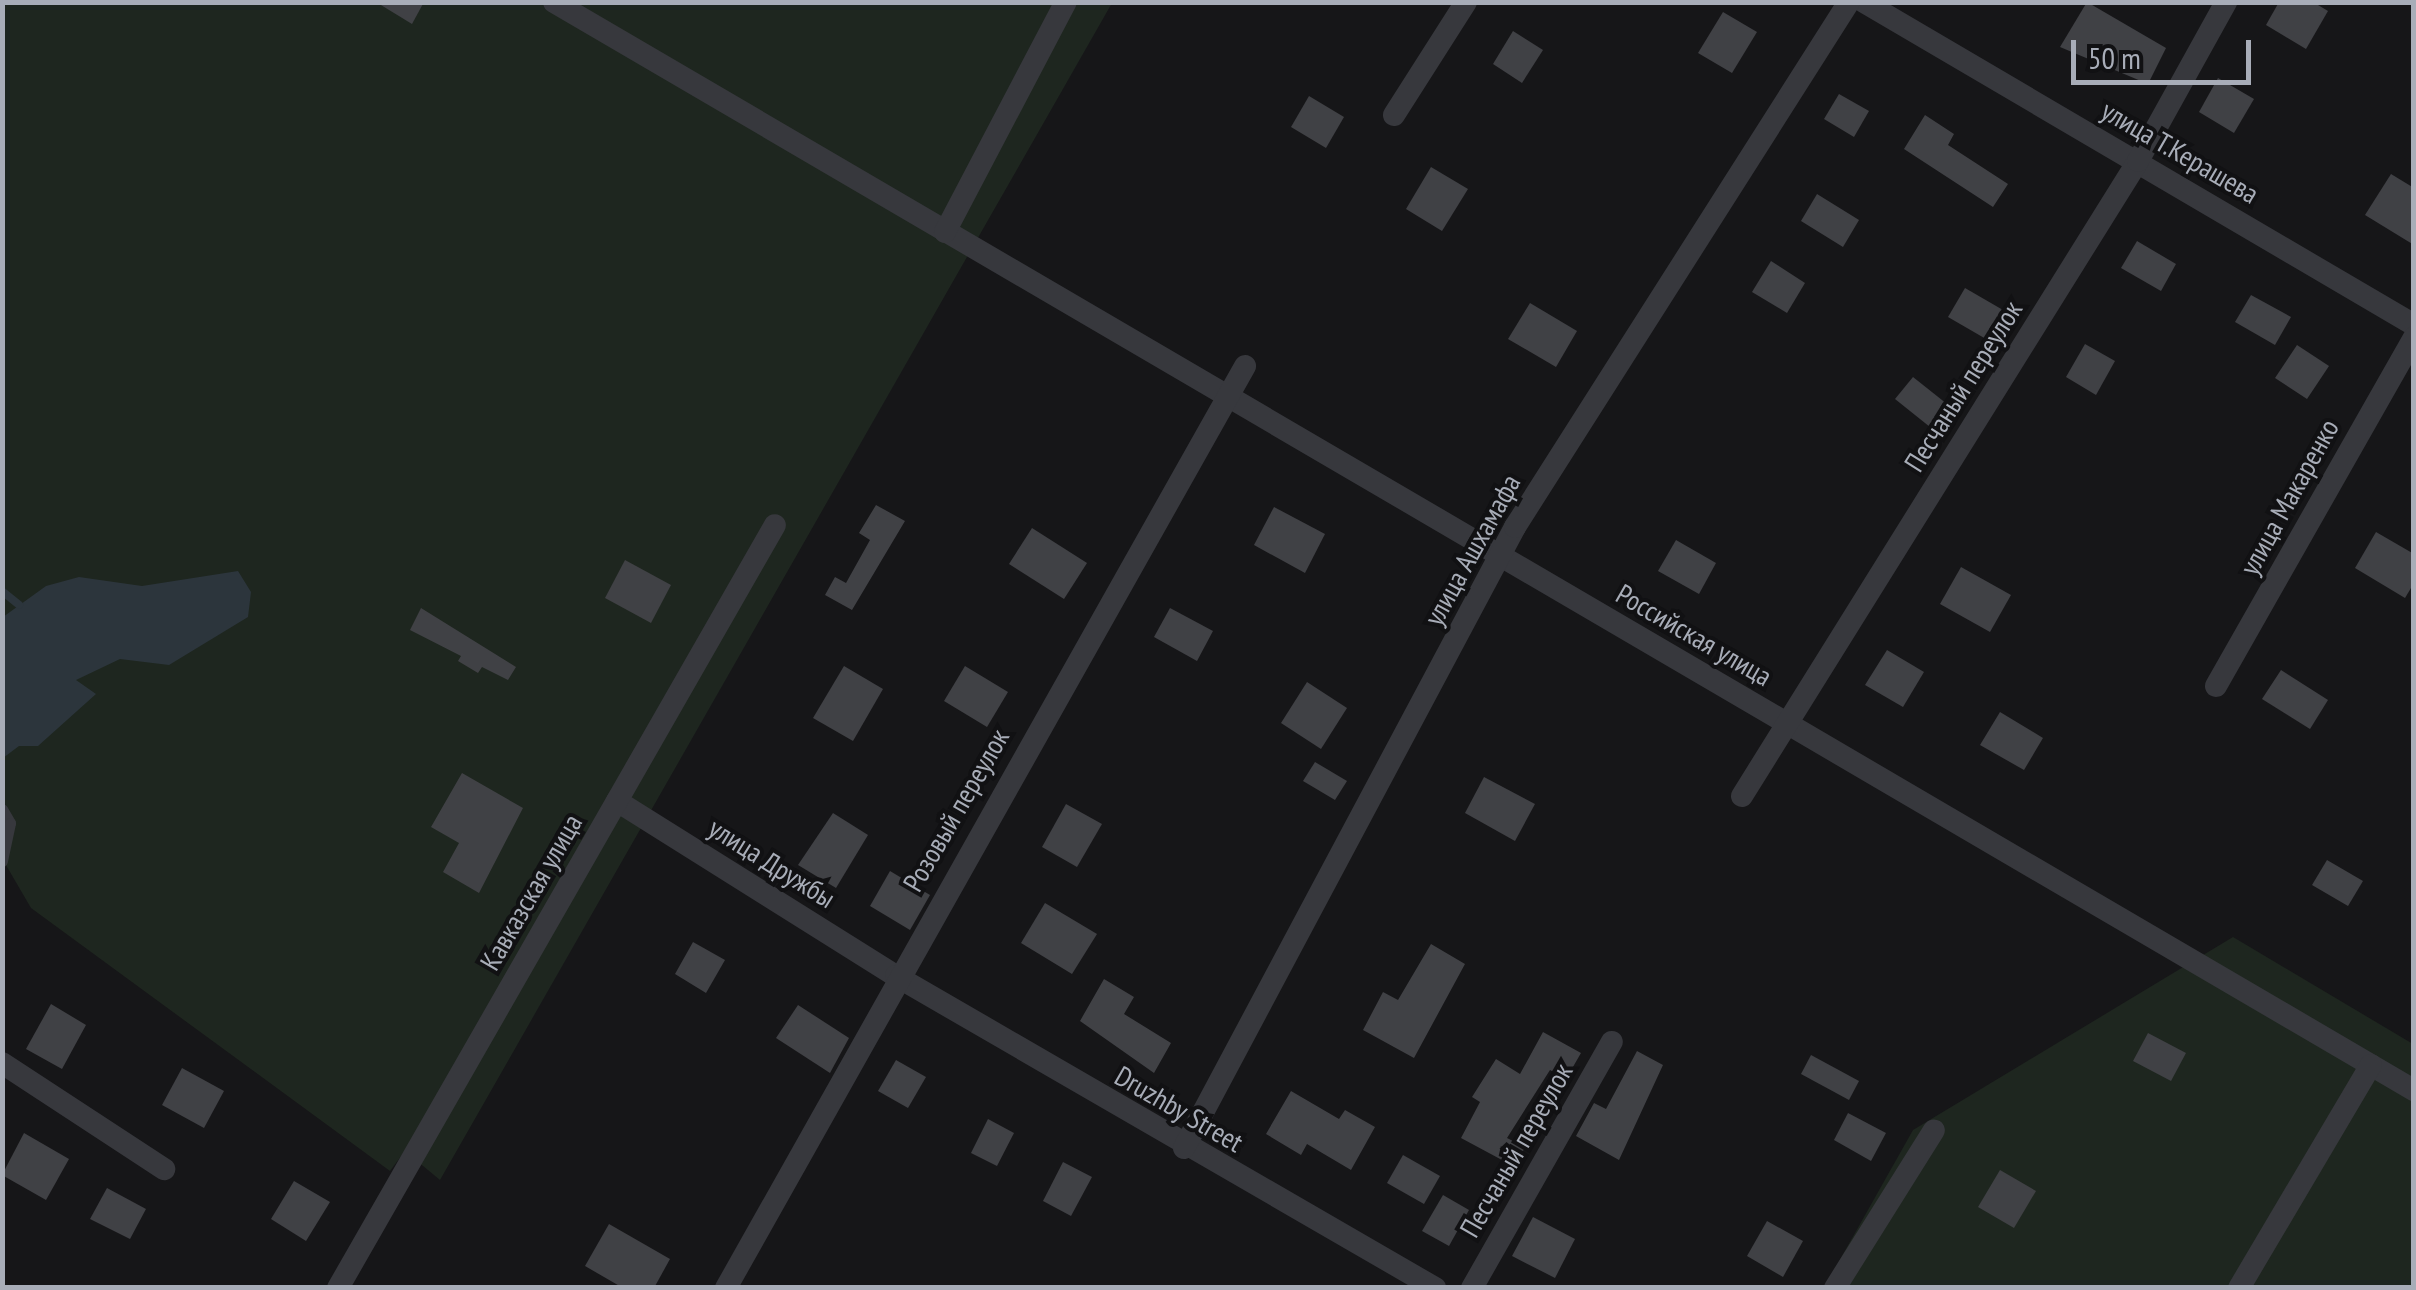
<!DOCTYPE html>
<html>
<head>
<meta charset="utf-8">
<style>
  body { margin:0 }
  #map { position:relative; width:2416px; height:1290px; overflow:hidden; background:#161618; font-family:"PT Sans Narrow",sans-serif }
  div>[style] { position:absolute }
  .green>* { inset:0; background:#1e261f }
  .water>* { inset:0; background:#2c353c }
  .stream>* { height:8px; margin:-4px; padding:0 4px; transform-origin:4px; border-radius:4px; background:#2c353c }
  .building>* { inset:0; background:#404145 }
  .lane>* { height:11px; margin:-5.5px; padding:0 5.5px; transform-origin:5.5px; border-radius:5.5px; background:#37383d }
  .street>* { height:22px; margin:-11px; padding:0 11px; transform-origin:11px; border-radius:11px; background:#37383d }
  span { translate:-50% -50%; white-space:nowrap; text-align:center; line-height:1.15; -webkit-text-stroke:8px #111113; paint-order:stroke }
  .street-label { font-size:28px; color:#a8adb8 }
  .frame { position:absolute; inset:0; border:5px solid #a8adb8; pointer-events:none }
  .scale { position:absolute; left:2071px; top:40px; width:180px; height:45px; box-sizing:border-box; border:5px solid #a8adb8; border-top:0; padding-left:12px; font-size:30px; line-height:35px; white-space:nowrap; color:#a8adb8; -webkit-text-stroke:8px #111113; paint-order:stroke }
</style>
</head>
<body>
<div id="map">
  <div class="green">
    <i style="clip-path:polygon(2px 3px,1112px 3px,440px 1180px,405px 1151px,390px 1171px,31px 908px,3px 860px)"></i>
    <i style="clip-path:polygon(2233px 937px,2413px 1044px,2413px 1287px,1824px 1288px,1913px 1130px)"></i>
  </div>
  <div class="water">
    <i style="clip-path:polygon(238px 571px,251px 592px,248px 617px,169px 665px,120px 659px,76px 680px,96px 694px,38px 746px,19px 746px,3px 758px,3px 617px,46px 586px,79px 577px,142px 586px)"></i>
  </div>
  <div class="stream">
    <i style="left:2px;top:591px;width:22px;rotate:39deg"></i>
  </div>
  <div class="building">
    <i style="clip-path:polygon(376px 2px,424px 2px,412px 24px)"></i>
    <i style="clip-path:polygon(2087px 2px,2166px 48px,2148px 84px,2060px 47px)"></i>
    <i style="clip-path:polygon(2279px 2px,2313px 2px,2328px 11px,2306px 49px,2266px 25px)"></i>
    <i style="clip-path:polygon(1723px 12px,1757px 32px,1732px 73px,1698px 53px)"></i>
    <i style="clip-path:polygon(1513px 31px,1543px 50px,1522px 83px,1493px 64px)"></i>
    <i style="clip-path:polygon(2218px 78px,2254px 99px,2234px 133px,2199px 112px)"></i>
    <i style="clip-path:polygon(1839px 94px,1869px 111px,1854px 137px,1824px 119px)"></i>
    <i style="clip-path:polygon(1309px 96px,1344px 117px,1326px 148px,1291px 127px)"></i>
    <i style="clip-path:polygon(1925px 115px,1954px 134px,1948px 145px,2008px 184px,1993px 207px,1904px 149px)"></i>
    <i style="clip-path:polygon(1431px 167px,1468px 189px,1442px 231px,1406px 209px)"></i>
    <i style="clip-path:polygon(2391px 174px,2414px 188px,2414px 245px,2365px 215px)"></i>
    <i style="clip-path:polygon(1817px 194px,1859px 220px,1843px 247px,1801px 221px)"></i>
    <i style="clip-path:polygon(2137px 241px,2176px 264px,2161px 291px,2121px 268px)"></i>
    <i style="clip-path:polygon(1771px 261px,1805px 283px,1787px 313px,1752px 292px)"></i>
    <i style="clip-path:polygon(1965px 288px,2003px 310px,1986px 339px,1948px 317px)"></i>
    <i style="clip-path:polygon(2251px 295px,2291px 317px,2275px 345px,2235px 322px)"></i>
    <i style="clip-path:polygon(1530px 303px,1577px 331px,1556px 367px,1508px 339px)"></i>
    <i style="clip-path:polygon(2085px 344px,2115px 361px,2096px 395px,2066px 377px)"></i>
    <i style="clip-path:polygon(2297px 345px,2329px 366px,2307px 399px,2275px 378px)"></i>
    <i style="clip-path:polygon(1913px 377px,1947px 404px,1930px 427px,1895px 399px)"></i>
    <i style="clip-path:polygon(876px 505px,905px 521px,852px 610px,825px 595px,835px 577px,846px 583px,870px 540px,859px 533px)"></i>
    <i style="clip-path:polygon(1274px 507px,1325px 534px,1305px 573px,1254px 545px)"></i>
    <i style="clip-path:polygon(1032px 528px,1087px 563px,1064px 599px,1009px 564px)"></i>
    <i style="clip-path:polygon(2376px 532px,2414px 554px,2414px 583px,2405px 598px,2355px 568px)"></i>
    <i style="clip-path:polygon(1676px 540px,1716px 563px,1699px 594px,1658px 571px)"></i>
    <i style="clip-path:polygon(625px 560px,671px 585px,651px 623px,605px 598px)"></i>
    <i style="clip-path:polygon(1961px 567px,2011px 595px,1990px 632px,1940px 604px)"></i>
    <i style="clip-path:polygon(421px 608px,516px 667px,508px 680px,482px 667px,478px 673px,458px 661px,461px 656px,410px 630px)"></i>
    <i style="clip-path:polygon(1170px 608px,1213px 631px,1197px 661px,1154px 637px)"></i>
    <i style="clip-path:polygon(1887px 650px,1924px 672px,1903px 707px,1865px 685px)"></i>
    <i style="clip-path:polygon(844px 666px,883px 689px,853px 741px,813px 718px)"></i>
    <i style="clip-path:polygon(965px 666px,1008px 692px,987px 727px,944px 701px)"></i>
    <i style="clip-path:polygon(2281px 670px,2328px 700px,2310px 729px,2262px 699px)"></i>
    <i style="clip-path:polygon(1307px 682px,1347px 708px,1321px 749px,1281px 723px)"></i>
    <i style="clip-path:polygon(2000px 712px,2043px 738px,2024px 770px,1980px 745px)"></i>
    <i style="clip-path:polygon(1315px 762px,1347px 781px,1335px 800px,1303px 781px)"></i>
    <i style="clip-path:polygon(462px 773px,523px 808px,479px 893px,443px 872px,459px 843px,431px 827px)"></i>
    <i style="clip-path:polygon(1484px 777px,1535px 804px,1515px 841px,1465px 813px)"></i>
    <i style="clip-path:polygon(1066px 804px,1102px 824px,1077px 867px,1042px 847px)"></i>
    <i style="clip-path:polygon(833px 813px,868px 835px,836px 888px,798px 865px)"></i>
    <i style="clip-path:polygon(2327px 860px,2363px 881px,2348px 906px,2312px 885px)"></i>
    <i style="clip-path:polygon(890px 871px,930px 895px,910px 930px,870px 906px)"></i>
    <i style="clip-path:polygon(1045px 903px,1097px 934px,1072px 974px,1021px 943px)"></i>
    <i style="clip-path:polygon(693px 942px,725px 960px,706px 993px,675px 974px)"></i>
    <i style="clip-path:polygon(1431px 944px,1465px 964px,1414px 1058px,1363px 1030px,1383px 992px,1398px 1000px)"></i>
    <i style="clip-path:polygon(1104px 979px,1134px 997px,1124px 1014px,1171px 1043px,1154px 1073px,1080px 1021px)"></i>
    <i style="clip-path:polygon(51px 1004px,86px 1025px,62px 1069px,26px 1049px)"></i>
    <i style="clip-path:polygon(798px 1005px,849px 1038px,830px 1073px,776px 1038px)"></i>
    <i style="clip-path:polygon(1543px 1032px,1581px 1053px,1566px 1079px,1550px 1070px,1507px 1138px,1525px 1147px,1515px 1167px,1461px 1138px,1480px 1102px,1472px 1097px,1496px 1059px,1520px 1074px)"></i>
    <i style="clip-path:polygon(2148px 1033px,2186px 1053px,2171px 1081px,2133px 1061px)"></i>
    <i style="clip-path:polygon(1637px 1051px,1663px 1065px,1619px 1160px,1576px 1136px,1594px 1103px,1606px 1109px)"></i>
    <i style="clip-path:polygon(1811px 1055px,1859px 1081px,1849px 1100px,1801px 1074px)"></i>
    <i style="clip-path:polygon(896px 1060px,926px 1077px,908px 1108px,878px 1091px)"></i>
    <i style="clip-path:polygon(182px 1068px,224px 1091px,204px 1128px,162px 1105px)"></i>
    <i style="clip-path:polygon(1291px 1091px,1339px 1119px,1345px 1110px,1375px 1127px,1351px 1170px,1307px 1144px,1301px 1155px,1266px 1134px)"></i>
    <i style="clip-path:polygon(1848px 1113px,1886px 1133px,1871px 1161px,1834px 1140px)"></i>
    <i style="clip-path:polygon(988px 1119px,1014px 1133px,997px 1166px,971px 1153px)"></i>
    <i style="clip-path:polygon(24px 1133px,69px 1159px,46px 1200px,2px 1175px)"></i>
    <i style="clip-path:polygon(1403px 1155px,1440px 1176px,1424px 1204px,1387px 1183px)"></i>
    <i style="clip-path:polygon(1063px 1162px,1092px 1177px,1071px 1216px,1043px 1201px)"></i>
    <i style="clip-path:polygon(2000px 1170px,2036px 1191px,2014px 1228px,1978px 1207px)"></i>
    <i style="clip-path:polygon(294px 1181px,330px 1202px,306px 1241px,271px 1219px)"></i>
    <i style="clip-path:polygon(107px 1188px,146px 1209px,130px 1239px,90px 1219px)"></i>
    <i style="clip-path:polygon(1443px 1195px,1469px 1210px,1449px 1246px,1422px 1231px)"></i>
    <i style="clip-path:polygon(1533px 1217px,1575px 1239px,1555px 1278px,1512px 1256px)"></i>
    <i style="clip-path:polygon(1767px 1221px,1803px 1241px,1783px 1277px,1747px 1256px)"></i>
    <i style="clip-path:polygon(609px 1224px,670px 1259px,654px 1288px,623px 1288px,585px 1266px)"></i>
  </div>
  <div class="lane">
    <i style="left:2px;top:809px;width:16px;rotate:60deg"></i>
    <i style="left:10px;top:823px;width:39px;rotate:102deg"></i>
  </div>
  <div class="street">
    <i style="left:554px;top:2px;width:2155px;rotate:30.33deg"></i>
    <i style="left:1864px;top:2px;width:638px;rotate:30.42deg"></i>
    <i style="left:1394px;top:115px;width:134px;rotate:-57.5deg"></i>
    <i style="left:945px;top:232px;width:260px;rotate:-62.3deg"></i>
    <i style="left:2216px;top:686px;width:401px;rotate:-60.4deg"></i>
    <i style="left:1742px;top:796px;width:748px;rotate:-58.05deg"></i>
    <i style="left:2138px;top:161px;width:182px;rotate:-61deg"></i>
    <i style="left:617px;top:801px;width:329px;rotate:32.1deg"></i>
    <i style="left:896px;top:976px;width:623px;rotate:30.06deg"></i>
    <i style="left:2px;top:1063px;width:194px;rotate:33.2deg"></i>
    <i style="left:1184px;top:1148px;width:704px;rotate:-61.94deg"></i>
    <i style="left:1515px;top:527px;width:622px;rotate:-57.54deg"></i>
    <i style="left:338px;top:1288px;width:879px;rotate:-60.2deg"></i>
    <i style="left:726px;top:1288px;width:1058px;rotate:-60.62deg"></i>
    <i style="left:1472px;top:1288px;width:283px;rotate:-60.4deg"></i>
    <i style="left:1835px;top:1288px;width:186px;rotate:-57.9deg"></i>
    <i style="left:2239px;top:1288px;width:259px;rotate:-59.4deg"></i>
  </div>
  <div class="street-label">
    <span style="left:2180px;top:152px;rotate:30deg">улица Т.Керашева</span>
    <span style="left:1963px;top:386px;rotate:-58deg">Песчаный переулок</span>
    <span style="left:2289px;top:497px;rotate:-61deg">улица Макаренко</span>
    <span style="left:1472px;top:550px;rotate:-61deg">улица Ашхамафа</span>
    <span style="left:1694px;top:635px;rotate:30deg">Российская улица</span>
    <span style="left:956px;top:810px;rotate:-60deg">Розовый переулок</span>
    <span style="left:772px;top:863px;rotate:32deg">улица Дружбы</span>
    <span style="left:531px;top:892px;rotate:-60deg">Кавказcкая улица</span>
    <span style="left:1179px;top:1109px;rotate:30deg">Druzhby Street</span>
    <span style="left:1516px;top:1150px;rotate:-60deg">Песчаный переулок</span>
  </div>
  <div class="frame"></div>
  <div class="scale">50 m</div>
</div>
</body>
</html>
